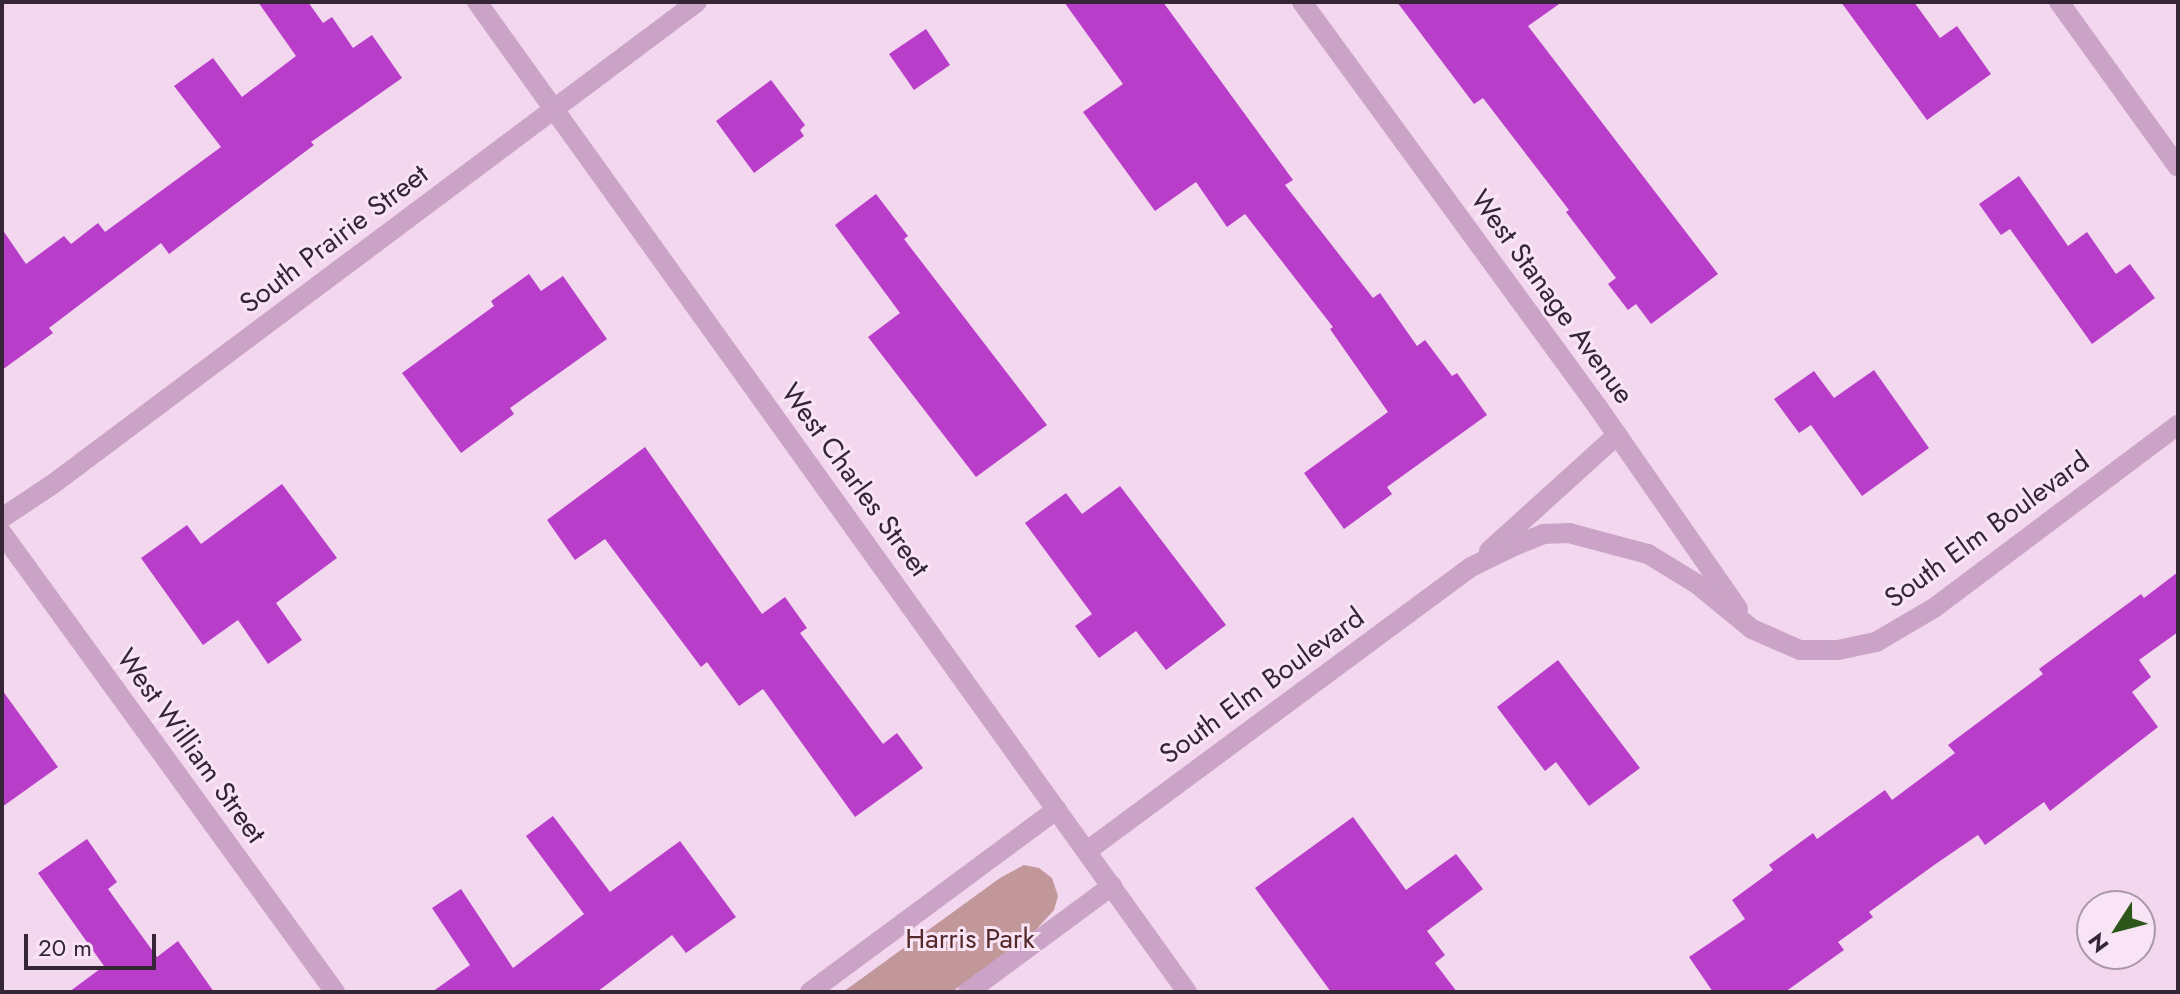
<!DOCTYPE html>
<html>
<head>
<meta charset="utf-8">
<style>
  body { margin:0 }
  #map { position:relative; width:2180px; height:994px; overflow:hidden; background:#f2d7ee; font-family:Jost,sans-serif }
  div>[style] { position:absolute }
  .green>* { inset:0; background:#c19799 }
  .building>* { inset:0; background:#b83eca }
  .street>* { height:20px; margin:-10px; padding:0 10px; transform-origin:10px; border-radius:10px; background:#caa3c6 }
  span { translate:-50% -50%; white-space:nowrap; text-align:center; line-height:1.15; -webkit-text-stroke:6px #f9e4f6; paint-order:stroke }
  .street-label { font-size:28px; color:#342635 }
  .park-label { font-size:28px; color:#532929 }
  .frame { position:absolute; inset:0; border:4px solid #342635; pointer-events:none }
  .north { position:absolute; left:2076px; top:890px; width:80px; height:80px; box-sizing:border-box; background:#f9e4f6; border:2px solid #aa98a9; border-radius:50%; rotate:234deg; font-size:22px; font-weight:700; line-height:32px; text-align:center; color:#342635 }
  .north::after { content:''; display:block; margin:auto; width:28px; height:36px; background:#2d571a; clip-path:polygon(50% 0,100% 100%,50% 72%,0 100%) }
  .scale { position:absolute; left:24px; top:934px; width:132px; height:36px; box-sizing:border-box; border:4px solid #342635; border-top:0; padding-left:10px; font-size:24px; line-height:28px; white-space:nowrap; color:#342635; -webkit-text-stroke:6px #f9e4f6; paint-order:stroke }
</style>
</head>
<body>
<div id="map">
  <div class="green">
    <i style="clip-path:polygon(1024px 865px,1039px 868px,1052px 878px,1058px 896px,1054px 910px,1032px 934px,952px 992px,843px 992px,1000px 878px)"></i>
  </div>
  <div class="building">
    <i style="clip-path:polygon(258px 2px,308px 2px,323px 23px,332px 17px,353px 48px,372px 35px,402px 78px,311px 142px,314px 145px,169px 254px,161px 243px,49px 328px,53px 333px,2px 370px,2px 229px,26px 264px,64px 236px,71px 244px,98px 223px,105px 232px,221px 147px,174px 86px,213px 58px,242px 97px,296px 56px)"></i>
    <i style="clip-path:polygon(1064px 2px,1163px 2px,1293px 180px,1285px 185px,1373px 298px,1380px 293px,1417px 346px,1425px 340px,1452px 376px,1457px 373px,1487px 415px,1387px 487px,1392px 494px,1344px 529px,1304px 473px,1388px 412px,1330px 329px,1333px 327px,1245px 214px,1227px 227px,1196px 182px,1155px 211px,1083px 112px,1123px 84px)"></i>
    <i style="clip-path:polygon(1397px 2px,1562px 2px,1528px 26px,1718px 274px,1651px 324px,1636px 304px,1628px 310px,1608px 284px,1616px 278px,1566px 212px,1569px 210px,1483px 98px,1474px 104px)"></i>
    <i style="clip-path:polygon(1841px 2px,1914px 2px,1940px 38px,1957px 26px,1991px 74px,1927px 120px)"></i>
    <i style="clip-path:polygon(926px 29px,950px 65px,914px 90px,889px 54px)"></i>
    <i style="clip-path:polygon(771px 80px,805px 125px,800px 130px,804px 136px,754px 173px,716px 121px)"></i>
    <i style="clip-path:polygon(2019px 176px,2068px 246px,2087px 232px,2116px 274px,2130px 264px,2155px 298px,2092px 344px,2010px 229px,2001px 235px,1979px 204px)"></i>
    <i style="clip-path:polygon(876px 194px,908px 236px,904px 239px,1047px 425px,976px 477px,868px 337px,900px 313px,835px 225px)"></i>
    <i style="clip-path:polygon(529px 274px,541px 291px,563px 276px,607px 339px,510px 408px,514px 414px,461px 453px,402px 373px,494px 306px,491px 301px)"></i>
    <i style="clip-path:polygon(1874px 370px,1929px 448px,1862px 496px,1811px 425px,1799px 433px,1774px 399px,1814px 371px,1834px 398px)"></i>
    <i style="clip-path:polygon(645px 447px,762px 614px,785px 597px,807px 628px,800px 633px,883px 744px,897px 733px,923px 768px,855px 817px,763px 689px,739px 706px,707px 662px,701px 667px,605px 539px,575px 560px,547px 520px)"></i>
    <i style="clip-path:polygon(282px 484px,337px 558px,276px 603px,302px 640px,268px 664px,238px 620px,203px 645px,141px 558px,187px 525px,201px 544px)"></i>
    <i style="clip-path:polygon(1120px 486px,1226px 625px,1166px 670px,1136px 631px,1099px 658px,1075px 626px,1092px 614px,1025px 523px,1066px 493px,1082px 514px)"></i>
    <i style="clip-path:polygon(2178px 572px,2178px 632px,2139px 660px,2151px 677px,2132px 692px,2158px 727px,2050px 811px,2044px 802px,1985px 845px,1978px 835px,1937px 863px,1869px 912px,1873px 917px,1838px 942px,1844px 950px,1785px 992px,1713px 992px,1689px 957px,1745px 919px,1732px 900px,1773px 870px,1769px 865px,1813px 833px,1817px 839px,1885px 790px,1892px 800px,1955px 753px,1948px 745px,2043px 674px,2039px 669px,2141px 594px,2144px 598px)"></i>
    <i style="clip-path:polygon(1558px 660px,1640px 768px,1589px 806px,1556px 762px,1545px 771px,1497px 707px)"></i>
    <i style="clip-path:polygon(2px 690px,58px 767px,2px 807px)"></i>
    <i style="clip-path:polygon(553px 816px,610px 892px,680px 841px,736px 917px,686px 953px,672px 935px,597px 992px,432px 992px,470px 965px,432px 908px,461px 889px,513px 968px,584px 914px,526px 836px)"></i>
    <i style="clip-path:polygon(1353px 817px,1406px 890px,1456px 854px,1483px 889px,1427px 931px,1445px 955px,1435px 963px,1457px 992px,1331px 992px,1255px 888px)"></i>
    <i style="clip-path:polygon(87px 839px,117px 882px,108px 889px,157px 957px,178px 941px,214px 992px,69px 992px,104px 966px,38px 873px)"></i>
  </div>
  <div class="street">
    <i style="left:477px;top:2px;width:1218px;rotate:54.35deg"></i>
    <i style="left:1302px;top:2px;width:500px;rotate:53.86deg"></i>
    <i style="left:1597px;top:406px;width:247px;rotate:55.2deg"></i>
    <i style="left:2059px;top:2px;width:203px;rotate:54.2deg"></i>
    <i style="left:2px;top:518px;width:61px;rotate:-33.7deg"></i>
    <i style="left:53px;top:484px;width:804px;rotate:-36.81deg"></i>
    <i style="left:2px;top:533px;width:567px;rotate:54.04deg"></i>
    <i style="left:1489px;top:551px;width:173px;rotate:-42.2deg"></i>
    <i style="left:1087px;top:851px;width:478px;rotate:-36.5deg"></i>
    <i style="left:1471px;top:567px;width:48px;rotate:-26deg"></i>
    <i style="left:1514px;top:546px;width:31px;rotate:-22deg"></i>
    <i style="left:1543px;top:534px;width:26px;rotate:-2deg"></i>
    <i style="left:1569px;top:533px;width:82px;rotate:14.9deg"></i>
    <i style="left:1648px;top:554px;width:57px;rotate:31.5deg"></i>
    <i style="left:1697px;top:584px;width:71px;rotate:39.3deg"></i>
    <i style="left:1752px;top:629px;width:52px;rotate:23.6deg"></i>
    <i style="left:1800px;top:650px;width:38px"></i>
    <i style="left:1838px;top:650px;width:39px;rotate:-12deg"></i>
    <i style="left:1876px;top:642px;width:67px;rotate:-30.4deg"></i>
    <i style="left:1934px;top:608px;width:305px;rotate:-36.9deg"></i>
    <i style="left:810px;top:992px;width:307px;rotate:-36.5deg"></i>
    <i style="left:968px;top:992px;width:179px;rotate:-36.4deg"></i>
  </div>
  <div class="street-label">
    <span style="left:334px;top:239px;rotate:-37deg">South Prairie Street</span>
    <span style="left:1552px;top:297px;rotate:54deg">West Stanage Avenue</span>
    <span style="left:855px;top:480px;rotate:54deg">West Charles Street</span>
    <span style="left:1987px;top:530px;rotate:-36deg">South Elm Boulevard</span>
    <span style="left:1262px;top:686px;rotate:-36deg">South Elm Boulevard</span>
    <span style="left:191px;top:746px;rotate:54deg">West William Street</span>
  </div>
  <div class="park-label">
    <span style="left:970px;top:939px">Harris Park</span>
  </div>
  <div class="frame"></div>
  <div class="north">N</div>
  <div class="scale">20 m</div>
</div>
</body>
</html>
